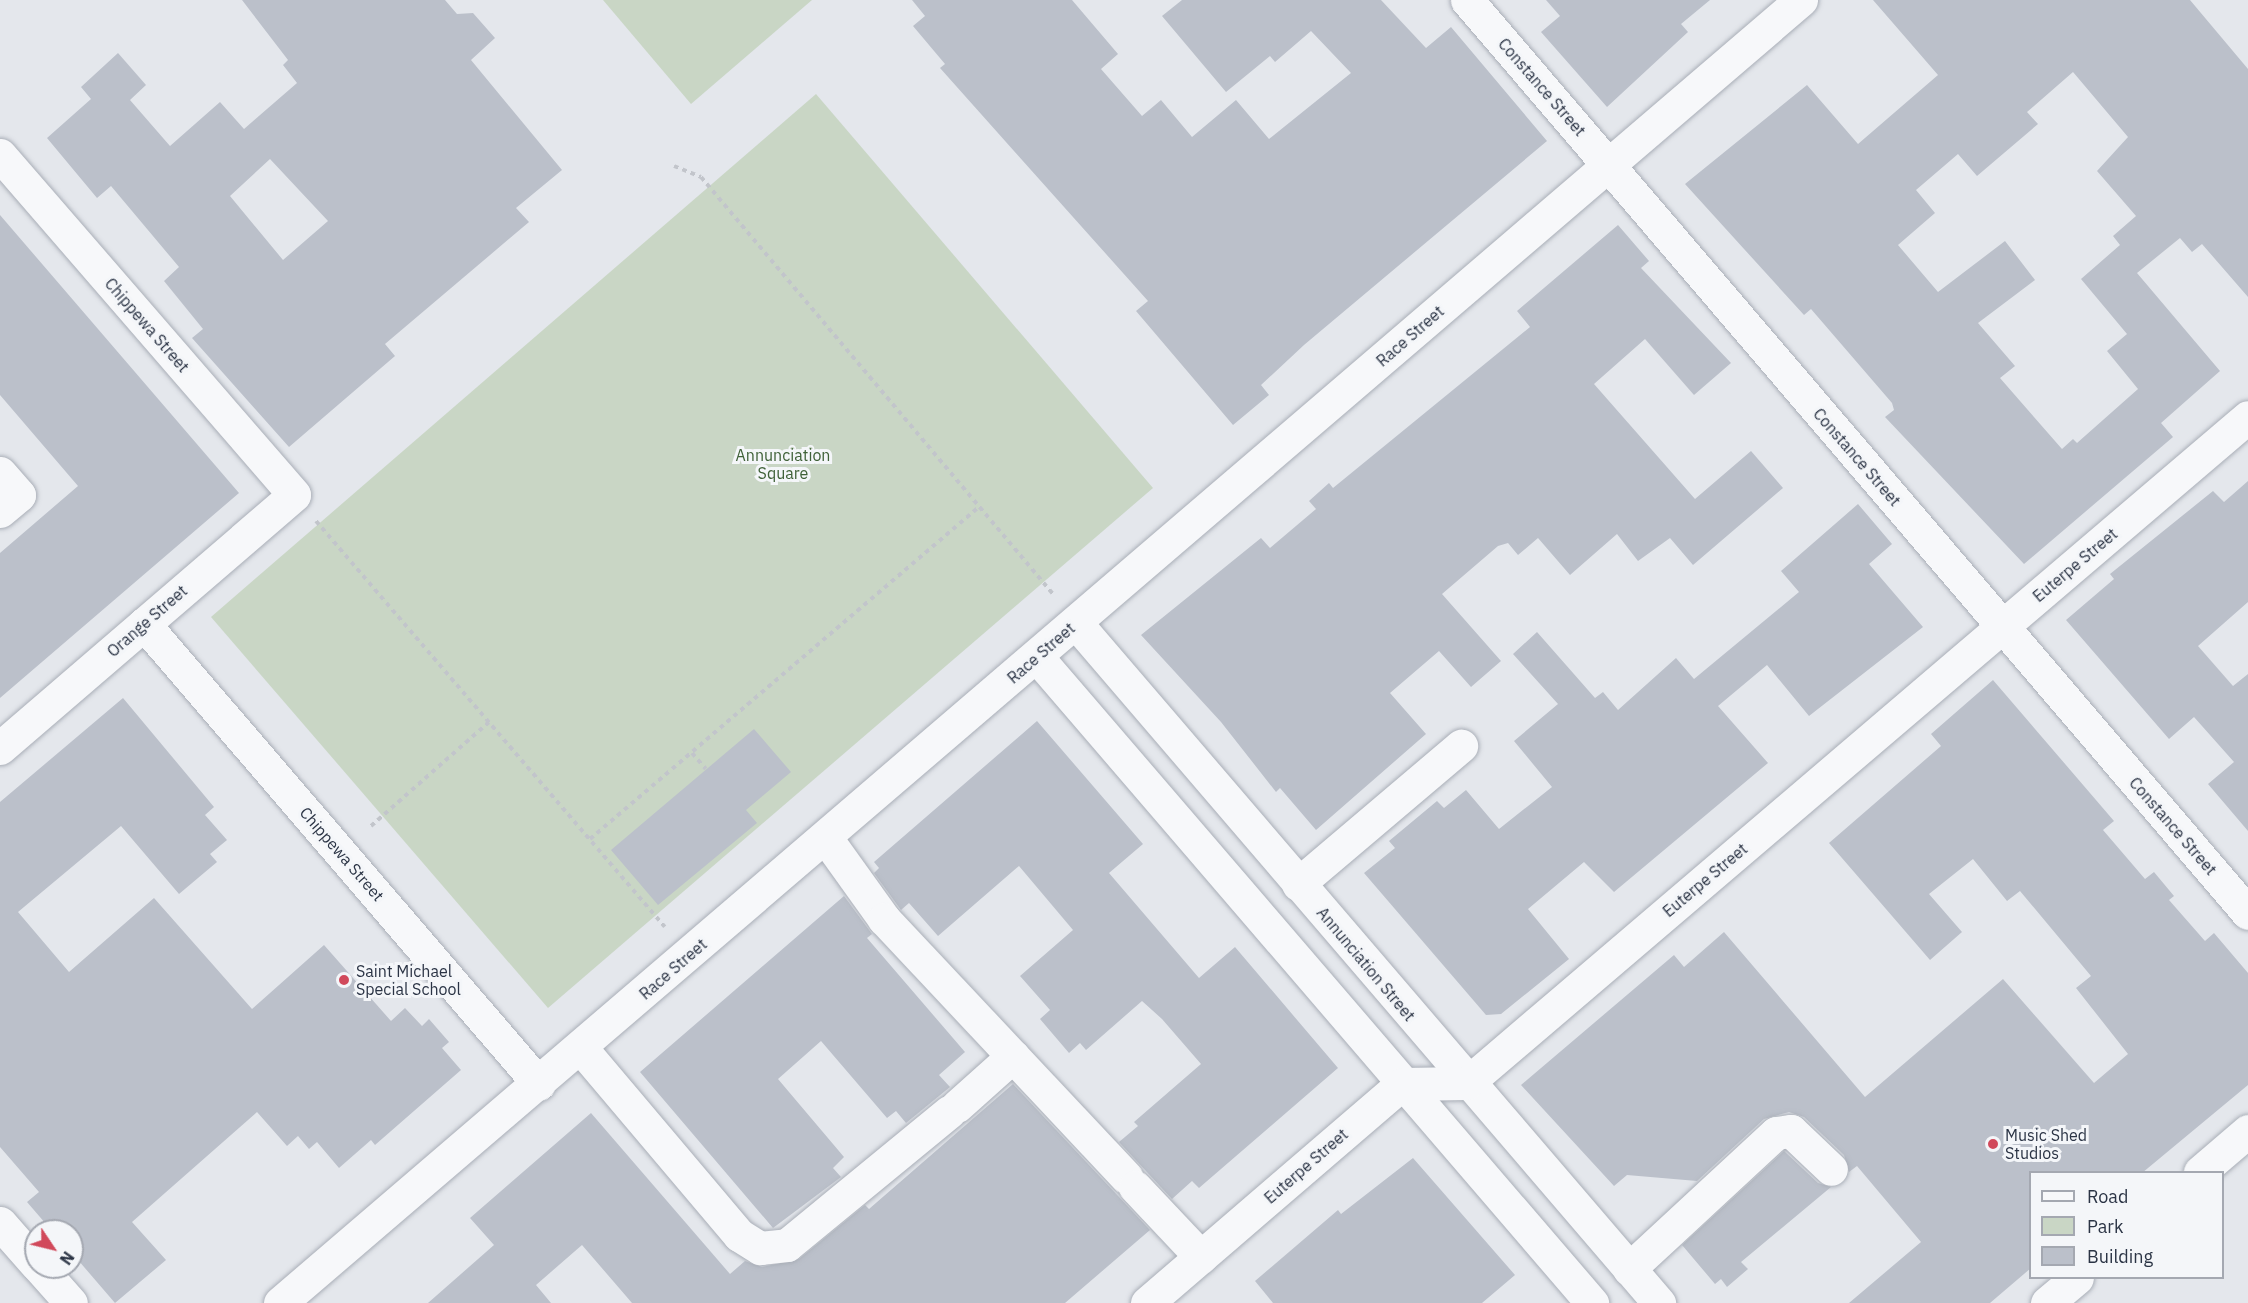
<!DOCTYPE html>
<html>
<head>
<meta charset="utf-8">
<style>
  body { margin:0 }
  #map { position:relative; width:2248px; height:1303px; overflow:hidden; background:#e4e7ec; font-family:"IBM Plex Sans",sans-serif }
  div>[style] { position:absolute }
  .green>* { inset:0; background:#c9d6c5 }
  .building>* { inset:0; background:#bbc0ca }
  .path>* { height:4px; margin-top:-2px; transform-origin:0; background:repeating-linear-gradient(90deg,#c2c5cb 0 4.5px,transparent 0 9px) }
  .roads { filter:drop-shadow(0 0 2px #a9aeb7) drop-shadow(0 0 2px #a9aeb7) }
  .minor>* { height:33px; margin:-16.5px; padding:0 16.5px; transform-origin:16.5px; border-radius:16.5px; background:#f7f8fa }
  .dots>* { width:16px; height:16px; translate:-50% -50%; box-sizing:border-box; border:3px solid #f4f6f9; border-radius:50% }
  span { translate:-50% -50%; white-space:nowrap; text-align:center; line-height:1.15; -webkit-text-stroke:6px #f4f6f9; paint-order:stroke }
  .street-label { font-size:16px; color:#2b3445 }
  .park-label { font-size:16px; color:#3f6138 }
  .poi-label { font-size:16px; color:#2b3445 }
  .left { translate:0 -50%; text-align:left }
  .legend { position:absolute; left:2029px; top:1171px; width:195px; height:108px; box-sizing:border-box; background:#f4f6f9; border:2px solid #a4a8b1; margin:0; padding:8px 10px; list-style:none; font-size:18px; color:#2b3445 }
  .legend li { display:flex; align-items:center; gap:12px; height:30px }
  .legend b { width:30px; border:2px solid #a4a8b1 }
  .north { position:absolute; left:24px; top:1219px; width:60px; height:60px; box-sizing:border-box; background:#f4f6f9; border:2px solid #a4a8b1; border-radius:50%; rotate:125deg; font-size:16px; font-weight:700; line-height:24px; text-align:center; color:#2b3445 }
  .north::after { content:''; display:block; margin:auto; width:21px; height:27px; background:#d1495b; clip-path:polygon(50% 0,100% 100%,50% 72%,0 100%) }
</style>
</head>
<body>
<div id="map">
  <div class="green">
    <i style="clip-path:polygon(603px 0,812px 0,691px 104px)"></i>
    <i style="clip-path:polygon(816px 94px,1153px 488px,548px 1008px,211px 617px)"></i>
  </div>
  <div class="building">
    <i style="clip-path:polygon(evenodd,242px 0,445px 0,457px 14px,473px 13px,495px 38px,471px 60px,562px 170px,516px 208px,529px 222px,385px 344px,395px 356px,289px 447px,192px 338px,203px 329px,164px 281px,179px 267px,111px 186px,97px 198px,47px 138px,91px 99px,81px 87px,118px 53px,146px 85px,130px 100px,170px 146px,220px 102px,244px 129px,297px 83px,283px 65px,288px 60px,242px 0,270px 159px,328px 221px,283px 260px,230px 196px,270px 159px)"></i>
    <i style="clip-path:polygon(912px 0,1072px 0,1118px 54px,1101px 69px,1142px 116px,1161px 100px,1192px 137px,1236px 100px,1269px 139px,1351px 73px,1311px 31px,1275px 62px,1270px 56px,1226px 92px,1162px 16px,1182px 0,1381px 0,1426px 48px,1451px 27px,1547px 141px,1304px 345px,1261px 385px,1269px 395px,1233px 425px,1136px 311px,1148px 301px,940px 68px,945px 64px,913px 26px,925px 16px)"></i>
    <i style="clip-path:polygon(1546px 0,1710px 0,1681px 24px,1688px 32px,1607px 107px,1541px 32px,1560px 16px)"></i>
    <i style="clip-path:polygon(evenodd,1873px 0,2190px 0,2248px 69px,2248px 297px,2202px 244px,2192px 252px,2180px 238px,2137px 273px,2220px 371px,2161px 423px,2173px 437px,2024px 564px,1885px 417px,1894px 410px,1892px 403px,1811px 309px,1804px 315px,1685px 184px,1807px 85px,1858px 144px,1938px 75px,1873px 0,2073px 72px,2128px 137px,2097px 171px,2136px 216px,2113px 236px,2120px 245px,2081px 279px,2127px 334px,2107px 351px,2138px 389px,2077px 443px,2073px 439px,2062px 449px,2000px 378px,2015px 366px,1978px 323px,2035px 280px,2005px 241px,1938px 292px,1898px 245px,1935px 213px,1916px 190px,1958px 154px,1977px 176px,2038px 124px,2027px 112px,2073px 72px)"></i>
    <i style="clip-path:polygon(0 215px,239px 493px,0 698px,0 553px,78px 486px,0 395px)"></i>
    <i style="clip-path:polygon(1618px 225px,1649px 261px,1641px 268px,1731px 363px,1694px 395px,1645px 339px,1594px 384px,1695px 499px,1751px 451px,1783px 488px,1693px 565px,1670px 538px,1638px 561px,1617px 534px,1570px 575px,1538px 538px,1518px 555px,1508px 543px,1498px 546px,1442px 594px,1501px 661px,1471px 687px,1439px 651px,1390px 693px,1426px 734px,1316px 830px,1280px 788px,1276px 792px,1221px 722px,1141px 635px,1261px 538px,1270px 548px,1316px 509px,1309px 501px,1329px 483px,1333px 488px,1530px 327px,1517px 311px)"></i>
    <i style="clip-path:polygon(2248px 481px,2248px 602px,2198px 646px,2233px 686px,2248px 674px,2248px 831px,2208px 784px,2234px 762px,2194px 717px,2169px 739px,2066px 620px,2114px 579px,2110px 574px,2213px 491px,2224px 502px)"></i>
    <i style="clip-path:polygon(1858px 504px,1892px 544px,1869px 564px,1923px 627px,1809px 716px,1767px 665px,1718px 706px,1768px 763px,1614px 892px,1584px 862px,1528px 909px,1569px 959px,1501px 1014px,1486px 1015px,1364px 873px,1395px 848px,1389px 841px,1437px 801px,1444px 808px,1466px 790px,1499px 829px,1552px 787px,1514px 741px,1558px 704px,1513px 654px,1537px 632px,1595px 698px,1603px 692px,1618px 710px,1676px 658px,1694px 679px,1799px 592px,1781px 571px)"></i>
    <i style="clip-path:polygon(1993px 680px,2114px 821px,2103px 830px,2145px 879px,2154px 872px,2174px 896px,2169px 900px,2205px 941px,2214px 933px,2248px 973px,2248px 1085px,2142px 1173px,2031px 1173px,2031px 1268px,1990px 1303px,1849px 1303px,1921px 1242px,1857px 1166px,1849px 1172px,1844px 1155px,1804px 1117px,1789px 1112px,1764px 1119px,1697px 1181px,1627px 1175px,1614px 1186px,1521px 1085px,1674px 955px,1684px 967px,1724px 932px,1865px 1097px,2003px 979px,2094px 1083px,2128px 1054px,2076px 988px,2091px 976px,2020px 891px,2007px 901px,1973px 859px,1929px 894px,1962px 932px,1930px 960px,1829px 843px,1941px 746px,1931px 734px)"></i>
    <i style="clip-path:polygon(123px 698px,214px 807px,205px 815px,227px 840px,210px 854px,217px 862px,179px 894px,121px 826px,18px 912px,69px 972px,154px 898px,252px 1009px,324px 945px,391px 1021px,405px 1008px,422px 1026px,429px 1019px,449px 1042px,442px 1048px,461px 1070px,375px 1145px,371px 1140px,339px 1168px,317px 1142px,309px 1149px,298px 1136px,287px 1146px,257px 1112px,132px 1222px,166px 1260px,115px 1303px,72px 1253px,72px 1231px,52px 1231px,27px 1202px,39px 1192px,0 1147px,0 802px)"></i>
    <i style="clip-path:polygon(1037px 721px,1143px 844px,1109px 873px,1199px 978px,1235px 947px,1338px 1068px,1199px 1188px,1192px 1181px,1172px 1199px,1119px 1142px,1138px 1126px,1134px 1122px,1201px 1064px,1162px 1019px,1142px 1001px,1086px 1050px,1080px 1043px,1069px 1053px,1040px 1019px,1050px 1010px,1020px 976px,1073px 930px,1019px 866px,938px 936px,909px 903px,901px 910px,874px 873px,879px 868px,874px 862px)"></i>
    <i style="clip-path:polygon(754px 729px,791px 772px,746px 810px,757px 823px,658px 905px,611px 850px)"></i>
    <i style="clip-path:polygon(844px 896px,872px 934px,867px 938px,965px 1052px,939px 1075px,950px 1087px,906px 1123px,896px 1111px,887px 1118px,821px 1041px,778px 1079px,844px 1157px,833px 1168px,841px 1177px,773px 1228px,640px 1072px)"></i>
    <i style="clip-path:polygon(1013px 1084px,1150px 1230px,1065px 1303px,632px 1303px,582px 1245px,536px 1285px,551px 1303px,428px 1303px,494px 1245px,470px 1218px,591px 1113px,730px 1274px,745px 1261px,762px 1267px,799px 1259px,865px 1205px,869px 1209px)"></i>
    <i style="clip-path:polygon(1784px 1151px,1818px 1183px,1831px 1187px,1741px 1262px,1748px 1269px,1727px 1287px,1721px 1279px,1715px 1284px,1682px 1245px)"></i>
    <i style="clip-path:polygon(1413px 1158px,1515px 1275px,1482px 1303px,1273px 1303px,1255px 1281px,1338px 1210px,1341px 1214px)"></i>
  </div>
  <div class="path">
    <i style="left:674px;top:166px;width:29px;rotate:22deg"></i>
    <i style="left:701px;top:177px;width:546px;rotate:49.83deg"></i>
    <i style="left:316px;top:521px;width:535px;rotate:49.32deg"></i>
    <i style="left:692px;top:753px;width:21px;rotate:49deg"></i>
    <i style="left:371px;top:826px;width:157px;rotate:-41.4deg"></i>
    <i style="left:590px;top:839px;width:513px;rotate:-40.49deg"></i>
  </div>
  <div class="roads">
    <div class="minor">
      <i style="left:1467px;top:0;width:1201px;rotate:49.46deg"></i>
      <i style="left:0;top:155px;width:449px;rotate:49.1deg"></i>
      <i style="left:294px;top:495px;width:388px;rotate:139.3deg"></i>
      <i style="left:0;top:473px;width:29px;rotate:49deg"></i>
      <i style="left:19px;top:495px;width:25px;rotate:140deg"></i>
      <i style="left:1076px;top:623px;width:896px;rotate:49.39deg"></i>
      <i style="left:144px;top:624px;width:606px;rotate:49.35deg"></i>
      <i style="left:1037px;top:657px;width:852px;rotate:49.33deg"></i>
      <i style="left:826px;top:838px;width:100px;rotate:54.4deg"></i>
      <i style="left:884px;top:919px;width:354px;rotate:46.8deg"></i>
      <i style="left:1298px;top:884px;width:214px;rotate:-40.3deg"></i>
      <i style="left:581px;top:1048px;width:245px;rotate:49.8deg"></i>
      <i style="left:739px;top:1235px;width:25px;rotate:32deg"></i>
      <i style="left:760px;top:1248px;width:27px;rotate:-6deg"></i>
      <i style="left:787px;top:1245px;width:210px;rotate:-39.4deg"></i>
      <i style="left:957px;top:1106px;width:75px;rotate:-41.8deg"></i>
      <i style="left:2200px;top:1172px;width:63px;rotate:-40.5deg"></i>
      <i style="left:1135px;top:1187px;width:96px;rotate:46.7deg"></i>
      <i style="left:0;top:1223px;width:55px;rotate:48.7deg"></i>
      <i style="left:39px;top:1267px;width:48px;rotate:48.4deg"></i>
      <i style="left:1629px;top:1269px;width:200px;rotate:-42.8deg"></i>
      <i style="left:1776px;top:1133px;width:15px;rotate:-8deg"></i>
      <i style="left:1791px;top:1131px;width:55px;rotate:43.5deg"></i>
      <i style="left:280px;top:1303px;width:2003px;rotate:-40.59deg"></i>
      <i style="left:1147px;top:1303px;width:336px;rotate:-40.7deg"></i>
      <i style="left:1402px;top:1084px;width:65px;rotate:-0.9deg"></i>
      <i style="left:1467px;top:1083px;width:1026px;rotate:-40.46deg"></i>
      <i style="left:2047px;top:1303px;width:39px;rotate:-40deg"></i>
    </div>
  </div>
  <div class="dots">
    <i style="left:344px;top:980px;background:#d1495b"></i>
    <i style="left:1993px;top:1144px;background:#d1495b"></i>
  </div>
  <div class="street-label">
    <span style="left:1542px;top:87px;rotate:49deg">Constance Street</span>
    <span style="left:147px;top:325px;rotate:49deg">Chippewa Street</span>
    <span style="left:1410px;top:336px;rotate:-41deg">Race Street</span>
    <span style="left:1857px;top:457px;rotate:49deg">Constance Street</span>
    <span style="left:2075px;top:565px;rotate:-40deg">Euterpe Street</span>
    <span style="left:147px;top:621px;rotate:-41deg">Orange Street</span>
    <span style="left:1041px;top:653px;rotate:-41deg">Race Street</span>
    <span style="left:2173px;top:826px;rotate:49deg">Constance Street</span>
    <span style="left:342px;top:854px;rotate:49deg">Chippewa Street</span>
    <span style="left:1705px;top:880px;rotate:-40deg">Euterpe Street</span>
    <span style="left:1366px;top:964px;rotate:50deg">Annunciation Street</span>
    <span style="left:673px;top:969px;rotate:-41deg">Race Street</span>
    <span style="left:1306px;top:1166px;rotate:-41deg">Euterpe Street</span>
  </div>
  <div class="park-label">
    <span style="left:783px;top:464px">Annunciation<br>Square</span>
  </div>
  <div class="poi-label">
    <span class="left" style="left:356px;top:980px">Saint Michael<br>Special School</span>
    <span class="left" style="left:2005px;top:1144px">Music Shed<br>Studios</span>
  </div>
  <ul class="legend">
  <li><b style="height:8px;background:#f7f8fa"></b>Road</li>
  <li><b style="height:16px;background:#c9d6c5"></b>Park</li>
  <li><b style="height:16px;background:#bbc0ca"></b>Building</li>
  </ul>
  <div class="north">N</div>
</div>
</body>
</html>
